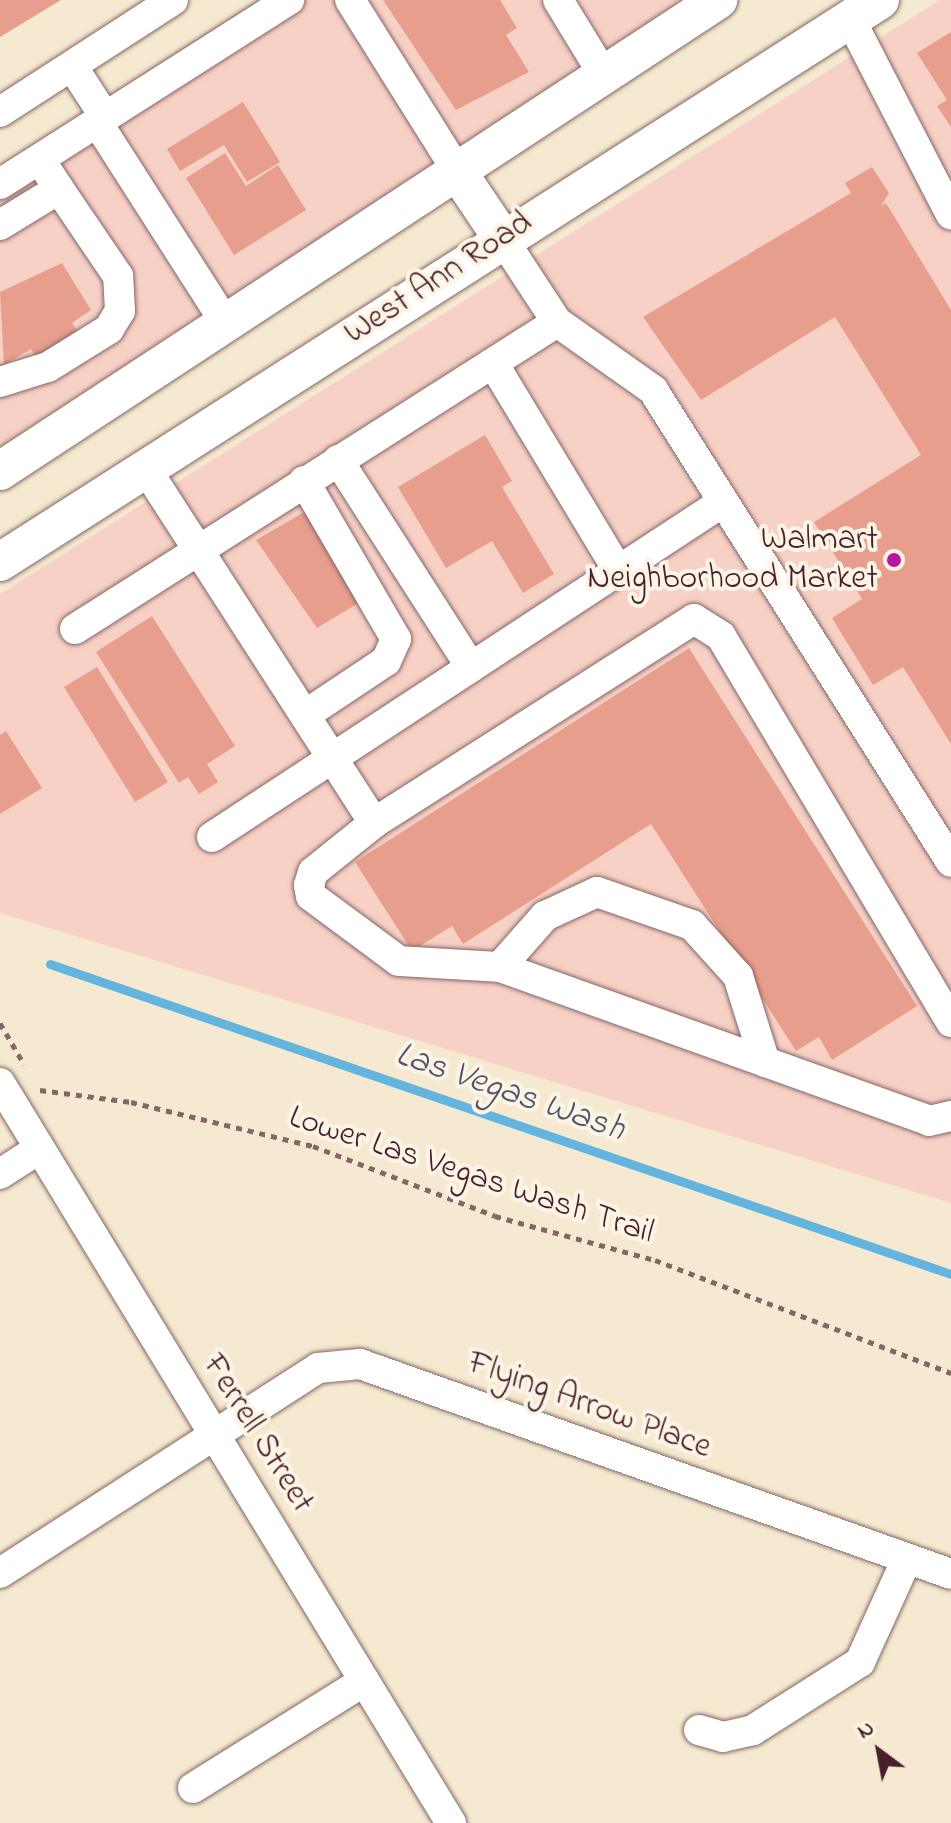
<!DOCTYPE html>
<html>
<head>
<meta charset="utf-8">
<style>
  body { margin:0 }
  #map { position:relative; width:951px; height:1823px; overflow:hidden; background:#f5ead1; font-family:"Indie Flower",sans-serif }
  div>[style] { position:absolute }
  .built>* { inset:0; background:#f7d1c6 }
  .stream>* { height:9px; margin:-4.5px; padding:0 4.5px; transform-origin:4.5px; border-radius:4.5px; background:#63b4de }
  .building>* { inset:0; background:#e89e8c }
  .path>* { height:5px; margin-top:-2.5px; transform-origin:0; background:repeating-linear-gradient(90deg,#866665 0 6px,transparent 0 12px) }
  .roads { filter:drop-shadow(0 0 2px #866665) drop-shadow(0 0 2px #866665) }
  .minor>* { height:30px; margin:-15px; padding:0 15px; transform-origin:15px; border-radius:15px; background:#fff }
  .major>* { height:38px; margin:-19px; padding:0 19px; transform-origin:19px; border-radius:19px; background:#fff }
  .dots>* { width:22px; height:22px; translate:-50% -50%; box-sizing:border-box; border:4px solid #fcf5e5; border-radius:50% }
  span { translate:-50% -50%; white-space:nowrap; text-align:center; line-height:1.15; -webkit-text-stroke:8px #fcf5e5; paint-order:stroke }
  .street-label { font-size:34px; color:#4a1f2b }
  .poi-label { font-size:34px; color:#4a1f2b }
  .right { translate:-100% -50%; text-align:right }
  .water-label { font-size:36px; color:#53536a; font-style:italic }
  .north { position:absolute; left:839px; top:1711px; width:80px; height:80px; -webkit-text-stroke:6px #fcf5e5; paint-order:stroke; rotate:328deg; font-size:22px; font-weight:700; line-height:32px; text-align:center; color:#4a1f2b }
  .north::after { content:''; display:block; margin:auto; width:28px; height:36px; background:#4a1f2b; clip-path:polygon(50% 0,100% 100%,50% 72%,0 100%) }
</style>
</head>
<body>
<div id="map">
  <div class="built">
    <i style="clip-path:polygon(257px 0,691px 0,0 447px,0 166px)"></i>
    <i style="clip-path:polygon(940px 0,951px 0,951px 1203px,0 913px,0 594px)"></i>
  </div>
  <div class="stream">
    <i style="left:50px;top:964px;width:953px;rotate:18.99deg"></i>
  </div>
  <div class="building">
    <i style="clip-path:polygon(0 0,61px 0,0 37px)"></i>
    <i style="clip-path:polygon(383px 0,500px 0,517px 28px,506px 35px,529px 72px,456px 110px)"></i>
    <i style="clip-path:polygon(951px 32px,951px 127px,937px 106px,947px 100px,917px 53px)"></i>
    <i style="clip-path:polygon(243px 102px,280px 162px,247px 182px,224px 145px,180px 171px,167px 149px)"></i>
    <i style="clip-path:polygon(225px 153px,246px 186px,278px 165px,306px 210px,234px 255px,186px 178px)"></i>
    <i style="clip-path:polygon(872px 167px,889px 193px,881px 206px,886px 203px,951px 310px,951px 744px,903px 667px,873px 685px,832px 618px,862px 599px,814px 522px,921px 455px,835px 317px,701px 400px,643px 317px,851px 193px,845px 183px)"></i>
    <i style="clip-path:polygon(62px 263px,91px 310px,72px 323px,84px 341px,42px 367px,31px 349px,4px 365px,0 292px)"></i>
    <i style="clip-path:polygon(485px 435px,512px 481px,502px 487px,554px 574px,523px 593px,492px 541px,446px 568px,398px 487px)"></i>
    <i style="clip-path:polygon(313px 507px,367px 598px,317px 628px,256px 540px)"></i>
    <i style="clip-path:polygon(152px 616px,235px 746px,207px 764px,218px 782px,199px 794px,188px 777px,179px 783px,96px 652px)"></i>
    <i style="clip-path:polygon(689px 648px,917px 1006px,832px 1060px,819px 1037px,796px 1051px,651px 824px,463px 944px,452px 926px,412px 951px,355px 862px)"></i>
    <i style="clip-path:polygon(97px 667px,168px 782px,135px 802px,64px 687px)"></i>
    <i style="clip-path:polygon(6px 731px,42px 788px,0 814px,0 735px)"></i>
  </div>
  <div class="path">
    <i style="left:0;top:1023px;width:48px;rotate:59.7deg"></i>
    <i style="left:40px;top:1090px;width:92px;rotate:7.5deg"></i>
    <i style="left:131px;top:1102px;width:187px;rotate:13.6deg"></i>
    <i style="left:313px;top:1146px;width:195px;rotate:21deg"></i>
    <i style="left:495px;top:1216px;width:166px;rotate:15.4deg"></i>
    <i style="left:655px;top:1260px;width:317px;rotate:20.9deg"></i>
  </div>
  <div class="roads">
    <div class="minor">
      <i style="left:350px;top:0;width:205px;rotate:57.9deg"></i>
      <i style="left:558px;top:0;width:90px;rotate:58.6deg"></i>
      <i style="left:850px;top:19px;width:220px;rotate:62.7deg"></i>
      <i style="left:72px;top:66px;width:61px;rotate:57.1deg"></i>
      <i style="left:0;top:112px;width:206px;rotate:-32.9deg"></i>
      <i style="left:97px;top:122px;width:241px;rotate:57.4deg"></i>
      <i style="left:0;top:184px;width:343px;rotate:-32.5deg"></i>
      <i style="left:0;top:225px;width:69px;rotate:-31.4deg"></i>
      <i style="left:59px;top:189px;width:20px;rotate:-123deg"></i>
      <i style="left:502px;top:238px;width:100px;rotate:56.8deg"></i>
      <i style="left:557px;top:322px;width:118px;rotate:35.3deg"></i>
      <i style="left:653px;top:390px;width:558px;rotate:57.73deg"></i>
      <i style="left:493px;top:363px;width:242px;rotate:58.9deg"></i>
      <i style="left:0;top:382px;width:50px;rotate:-17.4deg"></i>
      <i style="left:48px;top:367px;width:72px;rotate:-31.9deg"></i>
      <i style="left:109px;top:329px;width:21px;rotate:-59deg"></i>
      <i style="left:120px;top:311px;width:35px;rotate:-93deg"></i>
      <i style="left:118px;top:276px;width:105px;rotate:-124.1deg"></i>
      <i style="left:338px;top:460px;width:246px;rotate:57.3deg"></i>
      <i style="left:146px;top:469px;width:421px;rotate:57.2deg"></i>
      <i style="left:304px;top:481px;width:183px;rotate:59.8deg"></i>
      <i style="left:396px;top:639px;width:24px;rotate:114deg"></i>
      <i style="left:386px;top:661px;width:97px;rotate:146.3deg"></i>
      <i style="left:75px;top:629px;width:571px;rotate:-32.49deg"></i>
      <i style="left:212px;top:837px;width:611px;rotate:-33.25deg"></i>
      <i style="left:500px;top:967px;width:68px;rotate:-48.6deg"></i>
      <i style="left:545px;top:916px;width:57px;rotate:-24.8deg"></i>
      <i style="left:597px;top:892px;width:101px;rotate:19.2deg"></i>
      <i style="left:692px;top:925px;width:69px;rotate:48deg"></i>
      <i style="left:738px;top:976px;width:90px;rotate:72.6deg"></i>
      <i style="left:951px;top:1022px;width:449px;rotate:-120.8deg"></i>
      <i style="left:721px;top:636px;width:32px;rotate:-148deg"></i>
      <i style="left:694px;top:619px;width:379px;rotate:147.5deg"></i>
      <i style="left:374px;top:823px;width:78px;rotate:141.2deg"></i>
      <i style="left:313px;top:872px;width:14px;rotate:107deg"></i>
      <i style="left:309px;top:885px;width:11px;rotate:80deg"></i>
      <i style="left:311px;top:896px;width:109px;rotate:36.5deg"></i>
      <i style="left:399px;top:961px;width:101px;rotate:3.4deg"></i>
      <i style="left:500px;top:967px;width:456px;rotate:19.7deg"></i>
      <i style="left:929px;top:1121px;width:23px;rotate:-13deg"></i>
      <i style="left:0;top:1083px;width:867px;rotate:58.64deg"></i>
      <i style="left:0;top:1174px;width:46px;rotate:-32.7deg"></i>
      <i style="left:0;top:1573px;width:378px;rotate:-32.8deg"></i>
      <i style="left:318px;top:1368px;width:42px;rotate:-5.4deg"></i>
      <i style="left:360px;top:1364px;width:627px;rotate:19.56deg"></i>
      <i style="left:699px;top:1730px;width:25px;rotate:16deg"></i>
      <i style="left:723px;top:1737px;width:31px;rotate:-13deg"></i>
      <i style="left:753px;top:1730px;width:127px;rotate:-32.4deg"></i>
      <i style="left:860px;top:1662px;width:111px;rotate:-65.5deg"></i>
      <i style="left:193px;top:1788px;width:202px;rotate:-32deg"></i>
    </div>
    <div class="major">
      <i style="left:459px;top:174px;width:77px;rotate:56.1deg"></i>
      <i style="left:0;top:471px;width:859px;rotate:-33.26deg"></i>
      <i style="left:0;top:562px;width:1044px;rotate:-32.56deg"></i>
    </div>
  </div>
  <div class="dots">
    <i style="left:894px;top:560px;background:#b5179e"></i>
  </div>
  <div class="street-label">
    <span style="left:439px;top:279px;rotate:-33deg">West Ann Road</span>
    <span style="left:471px;top:1176px;rotate:18deg">Lower Las Vegas Wash Trail</span>
    <span style="left:589px;top:1406px;rotate:20deg">Flying Arrow Place</span>
    <span style="left:257px;top:1434px;rotate:58deg">Ferrell Street</span>
  </div>
  <div class="poi-label">
    <span class="right" style="left:878px;top:560px">Walmart<br>Neighborhood Market</span>
  </div>
  <div class="water-label">
    <span style="left:510px;top:1093px;rotate:19deg">Las Vegas Wash</span>
  </div>
  <div class="north">N</div>
</div>
</body>
</html>
